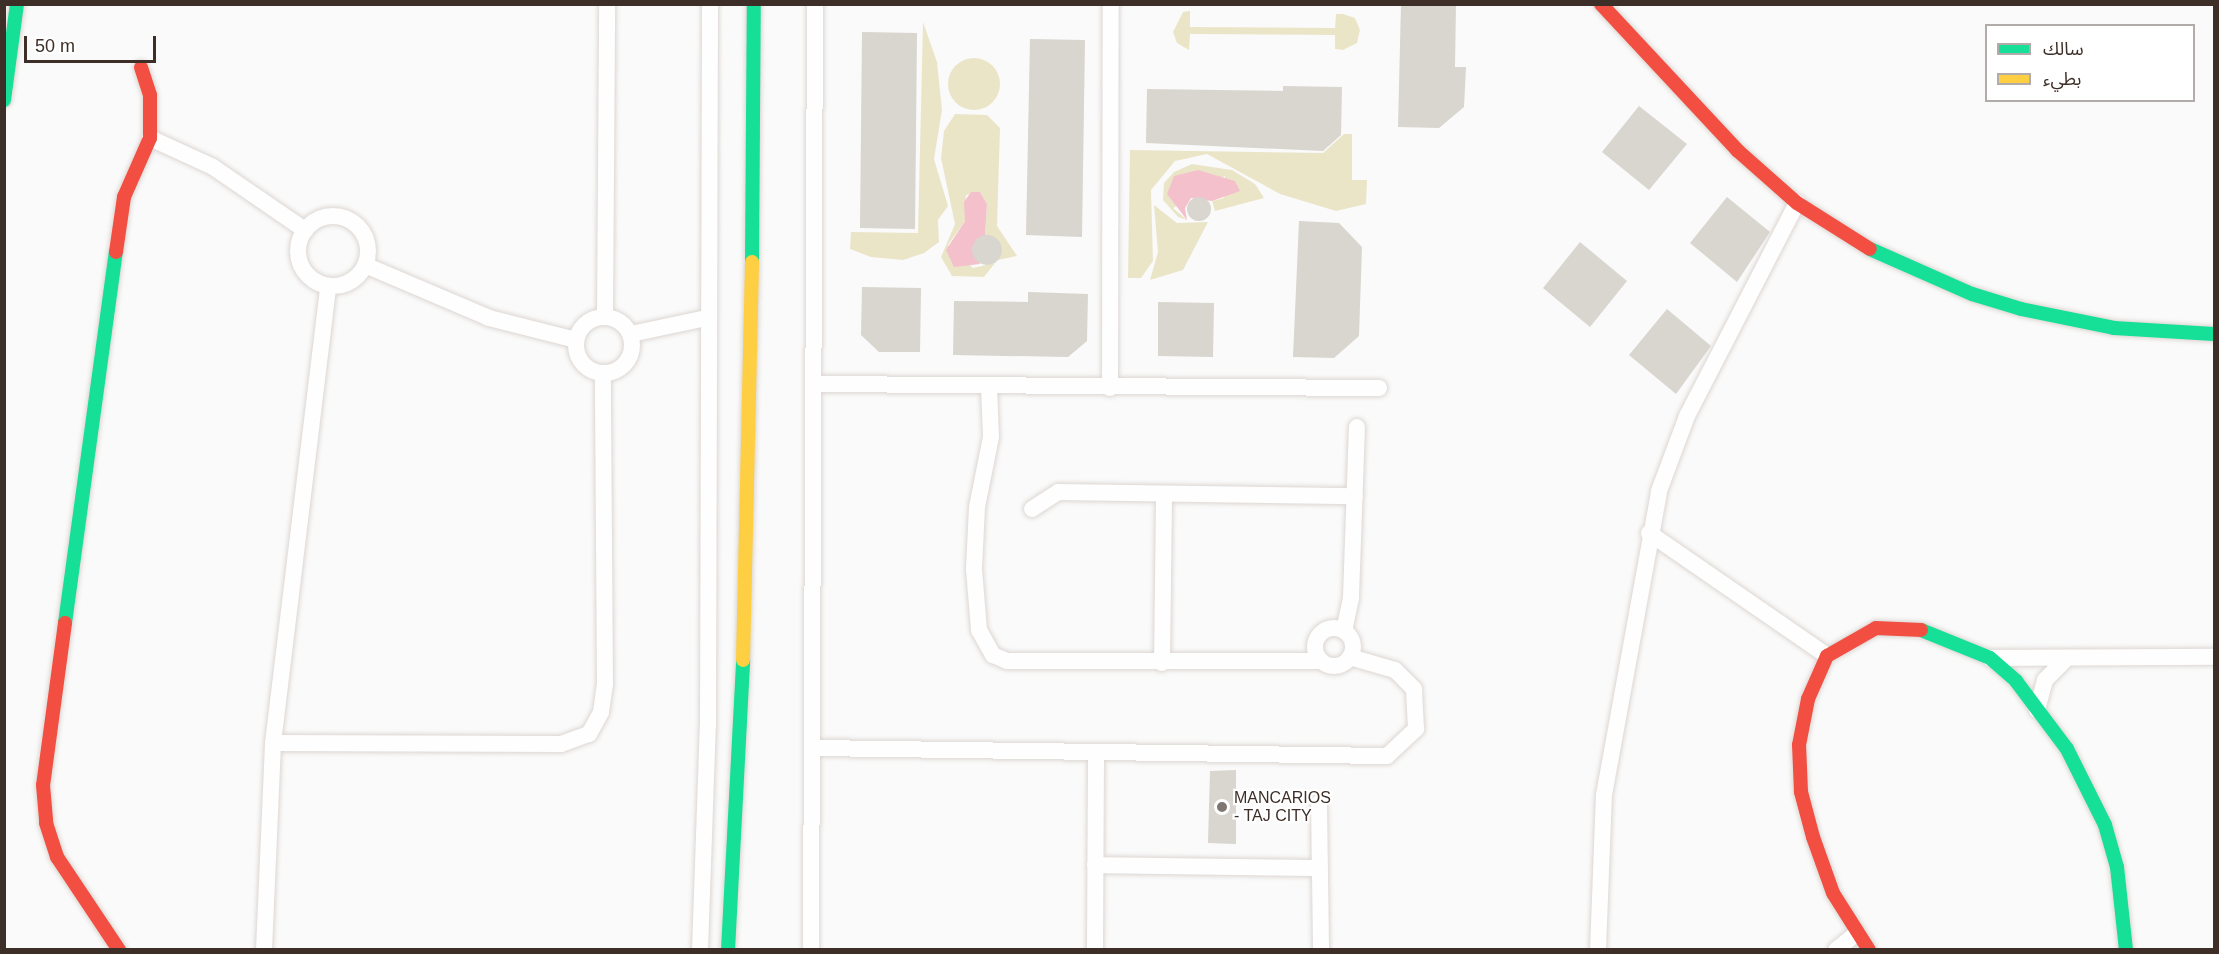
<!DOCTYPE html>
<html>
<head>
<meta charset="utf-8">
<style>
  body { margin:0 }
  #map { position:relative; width:2219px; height:954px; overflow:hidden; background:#fafafa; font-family:Helvetica,"Noto Sans Arabic",sans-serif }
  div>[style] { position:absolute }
  .green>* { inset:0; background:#ebe5c8 }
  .round { border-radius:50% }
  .water>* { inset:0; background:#f4c0cc }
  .building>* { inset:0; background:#d9d5cf }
  .roads { filter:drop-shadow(0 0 2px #dcd6d2) drop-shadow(0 0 2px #dcd6d2) }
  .street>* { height:16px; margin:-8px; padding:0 8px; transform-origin:8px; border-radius:8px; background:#fefefe }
  .street>.ring { margin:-8px; padding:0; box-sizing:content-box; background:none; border:16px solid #fefefe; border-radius:50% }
  .fast>* { height:14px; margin:-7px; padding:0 7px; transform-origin:7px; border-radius:7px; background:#16e098 }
  .slow>* { height:14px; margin:-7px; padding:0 7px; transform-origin:7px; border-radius:7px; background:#ffcf43 }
  .jam>* { height:14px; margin:-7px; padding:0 7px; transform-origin:7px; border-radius:7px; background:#f24e42 }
  .dots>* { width:16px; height:16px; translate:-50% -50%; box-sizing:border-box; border:3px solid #fff; border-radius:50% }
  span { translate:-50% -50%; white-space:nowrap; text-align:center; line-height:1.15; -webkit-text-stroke:4.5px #fff; paint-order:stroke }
  .poi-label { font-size:16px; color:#3d2f28 }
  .left { translate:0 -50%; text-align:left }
  .frame { position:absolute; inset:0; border:6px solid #3d2f28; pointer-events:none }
  .legend { position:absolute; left:1985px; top:24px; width:210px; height:78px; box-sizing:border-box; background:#fff; border:2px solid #b1aca9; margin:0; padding:8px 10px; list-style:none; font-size:18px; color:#3d2f28 }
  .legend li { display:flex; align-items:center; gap:12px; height:30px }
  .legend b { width:30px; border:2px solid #b1aca9 }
  .scale { position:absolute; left:24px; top:36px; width:132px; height:27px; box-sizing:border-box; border:3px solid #3d2f28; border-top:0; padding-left:8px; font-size:18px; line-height:21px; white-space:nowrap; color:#3d2f28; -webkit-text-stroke:4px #fff; paint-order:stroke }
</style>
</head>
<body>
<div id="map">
  <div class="green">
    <i style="clip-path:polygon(1183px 12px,1190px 11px,1190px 27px,1335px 28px,1336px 14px,1343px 14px,1355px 18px,1360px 30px,1357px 43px,1343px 50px,1335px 49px,1335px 35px,1190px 34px,1189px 50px,1177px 43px,1173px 32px)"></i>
    <i style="clip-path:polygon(923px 22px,937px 62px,942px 110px,934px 159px,948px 206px,938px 220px,939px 242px,924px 253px,903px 260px,871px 257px,850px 249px,851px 232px,918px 233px)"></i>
    <i class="round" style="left:948px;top:58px;width:52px;height:52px"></i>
    <i style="clip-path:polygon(955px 114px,987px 115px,1000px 128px,997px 226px,1017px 256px,998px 260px,1001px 245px,985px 236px,987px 204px,980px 192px,966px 195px,965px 221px,948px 245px,973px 268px,995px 263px,984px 277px,952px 276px,941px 257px,955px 224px,941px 158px,944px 131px)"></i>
    <i style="clip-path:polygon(1344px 134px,1352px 134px,1352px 180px,1367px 180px,1366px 204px,1336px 211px,1280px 194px,1207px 154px,1175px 161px,1151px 190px,1153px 261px,1141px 278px,1128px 278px,1130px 150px,1323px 153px)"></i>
    <i style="clip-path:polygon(1192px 164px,1232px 170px,1255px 184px,1264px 198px,1215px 211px,1212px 201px,1224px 198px,1225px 176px,1173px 208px,1187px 220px,1178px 217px,1163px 200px,1164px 183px,1174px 172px)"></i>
    <i style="clip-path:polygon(1154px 205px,1177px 223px,1208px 222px,1183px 270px,1150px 280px,1158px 252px)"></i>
  </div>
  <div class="water">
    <i style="clip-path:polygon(1198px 170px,1235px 181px,1240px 191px,1212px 201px,1191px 198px,1185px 208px,1187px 220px,1167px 194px,1174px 176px)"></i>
    <i style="clip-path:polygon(971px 192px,980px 192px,987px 204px,985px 236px,972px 248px,980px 264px,954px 267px,946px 250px,965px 221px,964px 202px)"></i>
  </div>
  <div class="building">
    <i style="clip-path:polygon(1401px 4px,1456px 4px,1455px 67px,1466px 67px,1464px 107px,1439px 128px,1398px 127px)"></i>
    <i style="clip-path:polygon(862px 32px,917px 33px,915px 229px,860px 228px)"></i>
    <i style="clip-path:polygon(1030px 39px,1085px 40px,1082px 237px,1026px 235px)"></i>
    <i style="clip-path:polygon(1283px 86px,1342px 87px,1341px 135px,1323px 151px,1146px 143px,1147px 89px,1283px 91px)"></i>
    <i style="clip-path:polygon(1639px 106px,1687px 144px,1649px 190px,1602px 152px)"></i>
    <i style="clip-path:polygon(1727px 197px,1770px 232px,1737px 282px,1690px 243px)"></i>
    <i class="round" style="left:1187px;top:197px;width:24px;height:24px"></i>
    <i style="clip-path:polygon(1299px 221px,1339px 223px,1362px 247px,1359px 336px,1334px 358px,1293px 357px)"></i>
    <i class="round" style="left:972px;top:235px;width:30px;height:30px"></i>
    <i style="clip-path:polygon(1580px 242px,1627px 281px,1590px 327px,1543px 288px)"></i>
    <i style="clip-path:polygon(862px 287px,921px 288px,920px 352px,879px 352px,861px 335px)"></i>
    <i style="clip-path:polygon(1028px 292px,1088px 294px,1087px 341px,1068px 357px,953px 355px,954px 301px,1028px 302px)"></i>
    <i style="clip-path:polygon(1158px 302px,1214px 303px,1213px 357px,1158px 356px)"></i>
    <i style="clip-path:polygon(1667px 309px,1711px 346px,1676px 394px,1629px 355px)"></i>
    <i style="clip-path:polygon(1236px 770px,1236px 844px,1208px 843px,1210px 771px)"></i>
  </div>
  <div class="roads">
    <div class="street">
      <i style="left:150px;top:138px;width:69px;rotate:24.7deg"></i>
      <i style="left:213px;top:167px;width:112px;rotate:34.4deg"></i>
      <i class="ring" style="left:298px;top:216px;width:54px;height:54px"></i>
      <i style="left:365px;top:265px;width:135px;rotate:23.1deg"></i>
      <i style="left:489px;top:318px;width:90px;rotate:14.2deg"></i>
      <i style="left:605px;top:316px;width:312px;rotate:-89.6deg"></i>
      <i class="ring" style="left:576px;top:317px;width:40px;height:40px"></i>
      <i style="left:631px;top:334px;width:77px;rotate:-12deg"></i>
      <i style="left:816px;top:384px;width:563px;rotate:0.41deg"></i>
      <i style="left:989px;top:387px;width:50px;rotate:87.7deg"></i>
      <i style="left:991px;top:437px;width:71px;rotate:101.3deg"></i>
      <i style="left:977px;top:507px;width:62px;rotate:92.8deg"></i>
      <i style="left:974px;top:569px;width:61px;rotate:85.3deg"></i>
      <i style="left:979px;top:630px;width:29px;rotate:61deg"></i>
      <i style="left:993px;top:655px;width:15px;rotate:23deg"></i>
      <i style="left:1007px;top:661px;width:314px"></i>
      <i style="left:1110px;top:388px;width:384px;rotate:-89.9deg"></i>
      <i style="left:1032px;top:509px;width:31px;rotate:-33deg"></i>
      <i style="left:1058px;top:492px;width:297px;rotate:0.8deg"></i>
      <i style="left:1649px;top:533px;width:216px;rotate:34.6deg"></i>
      <i class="ring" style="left:1315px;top:628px;width:22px;height:22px"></i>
      <i style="left:1344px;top:631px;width:35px;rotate:-78deg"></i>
      <i style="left:1351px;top:597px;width:170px;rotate:-88deg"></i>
      <i style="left:1990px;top:658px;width:224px;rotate:-0.3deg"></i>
      <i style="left:1162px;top:663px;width:169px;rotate:-89.3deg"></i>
      <i style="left:2037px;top:710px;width:31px;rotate:-75deg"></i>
      <i style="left:2045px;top:680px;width:31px;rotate:-45deg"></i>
      <i style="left:273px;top:743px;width:288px;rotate:0.2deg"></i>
      <i style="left:561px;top:744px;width:30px;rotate:-20deg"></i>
      <i style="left:589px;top:734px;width:25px;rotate:-61deg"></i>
      <i style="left:601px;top:712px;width:27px;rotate:-82deg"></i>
      <i style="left:605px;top:685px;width:311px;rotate:-90.4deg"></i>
      <i style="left:813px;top:748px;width:574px;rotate:0.8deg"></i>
      <i style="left:1387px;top:756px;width:40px;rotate:-43deg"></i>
      <i style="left:1416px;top:729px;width:40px;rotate:-92.9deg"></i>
      <i style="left:1414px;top:689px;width:27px;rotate:-135deg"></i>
      <i style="left:1395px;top:670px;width:47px;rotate:-163.9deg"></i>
      <i style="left:1319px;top:803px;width:147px;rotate:89.2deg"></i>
      <i style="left:1095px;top:865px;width:225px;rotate:0.8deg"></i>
      <i style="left:264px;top:950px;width:207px;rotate:-87.5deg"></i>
      <i style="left:273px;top:743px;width:460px;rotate:-83.1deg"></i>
      <i style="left:700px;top:950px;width:225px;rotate:-88deg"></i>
      <i style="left:708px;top:725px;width:721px;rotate:-89.84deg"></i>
      <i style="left:811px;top:950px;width:946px;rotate:-89.76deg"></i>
      <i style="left:1095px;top:950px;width:194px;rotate:-89.7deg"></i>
      <i style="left:1598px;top:950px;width:155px;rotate:-87.8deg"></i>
      <i style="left:1604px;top:795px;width:309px;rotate:-79.7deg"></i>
      <i style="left:1659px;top:491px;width:80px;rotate:-69.5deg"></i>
      <i style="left:1687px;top:416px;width:240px;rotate:-62.7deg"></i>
      <i style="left:1836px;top:950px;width:26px;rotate:-39deg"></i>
    </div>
    <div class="fast">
      <i style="left:4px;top:100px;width:97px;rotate:-82.3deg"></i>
      <i style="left:1870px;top:249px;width:111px;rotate:23.8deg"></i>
      <i style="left:1972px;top:294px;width:51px;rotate:17deg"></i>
      <i style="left:2021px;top:309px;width:95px;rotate:11.5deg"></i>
      <i style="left:2114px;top:328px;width:100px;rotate:3.4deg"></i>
      <i style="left:752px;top:262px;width:258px;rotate:-89.6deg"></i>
      <i style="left:65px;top:623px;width:374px;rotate:-82.2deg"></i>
      <i style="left:1921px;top:630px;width:74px;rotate:22.1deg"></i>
      <i style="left:1990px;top:658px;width:35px;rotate:41deg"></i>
      <i style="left:2016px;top:681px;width:85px;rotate:53.1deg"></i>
      <i style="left:2067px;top:749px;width:85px;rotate:63.4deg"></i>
      <i style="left:2105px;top:825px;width:44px;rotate:74.1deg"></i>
      <i style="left:2117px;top:867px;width:83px;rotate:83.8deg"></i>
      <i style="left:728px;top:950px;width:290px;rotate:-87deg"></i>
    </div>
    <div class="slow">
      <i style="left:743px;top:660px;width:398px;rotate:-88.7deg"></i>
    </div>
    <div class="jam">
      <i style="left:1601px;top:4px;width:200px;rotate:47deg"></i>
      <i style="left:1737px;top:150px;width:80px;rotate:41.5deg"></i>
      <i style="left:1797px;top:203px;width:86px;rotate:32.2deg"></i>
      <i style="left:116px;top:252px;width:56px;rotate:-81.7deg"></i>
      <i style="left:124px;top:197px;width:64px;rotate:-66.2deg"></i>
      <i style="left:150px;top:138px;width:43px;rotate:-90deg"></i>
      <i style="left:150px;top:95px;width:29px;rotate:-108deg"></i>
      <i style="left:65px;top:623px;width:163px;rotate:97.7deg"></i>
      <i style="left:43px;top:785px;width:38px;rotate:85deg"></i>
      <i style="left:46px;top:823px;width:36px;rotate:72deg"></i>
      <i style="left:57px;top:857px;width:112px;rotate:56.3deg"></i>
      <i style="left:1869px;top:950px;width:67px;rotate:-122.3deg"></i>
      <i style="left:1833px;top:893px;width:59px;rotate:-109.7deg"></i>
      <i style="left:1813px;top:837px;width:47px;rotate:-104.9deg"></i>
      <i style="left:1801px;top:792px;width:47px;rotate:-92.4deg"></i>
      <i style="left:1799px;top:745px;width:47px;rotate:-78.9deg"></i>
      <i style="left:1808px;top:699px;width:47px;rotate:-66.2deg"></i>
      <i style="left:1827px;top:656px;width:56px;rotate:-29.7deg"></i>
      <i style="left:1876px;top:628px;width:45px;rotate:2.5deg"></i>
    </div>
  </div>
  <div class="dots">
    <i style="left:1222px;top:807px;background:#7f7672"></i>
  </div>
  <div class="poi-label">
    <span class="left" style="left:1234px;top:807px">MANCARIOS<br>- TAJ CITY</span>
  </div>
  <div class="frame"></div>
  <ul class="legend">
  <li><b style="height:8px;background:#16e098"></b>سالك</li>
  <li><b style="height:8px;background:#ffcf43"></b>بطيء</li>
  </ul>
  <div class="scale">50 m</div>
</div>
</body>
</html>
